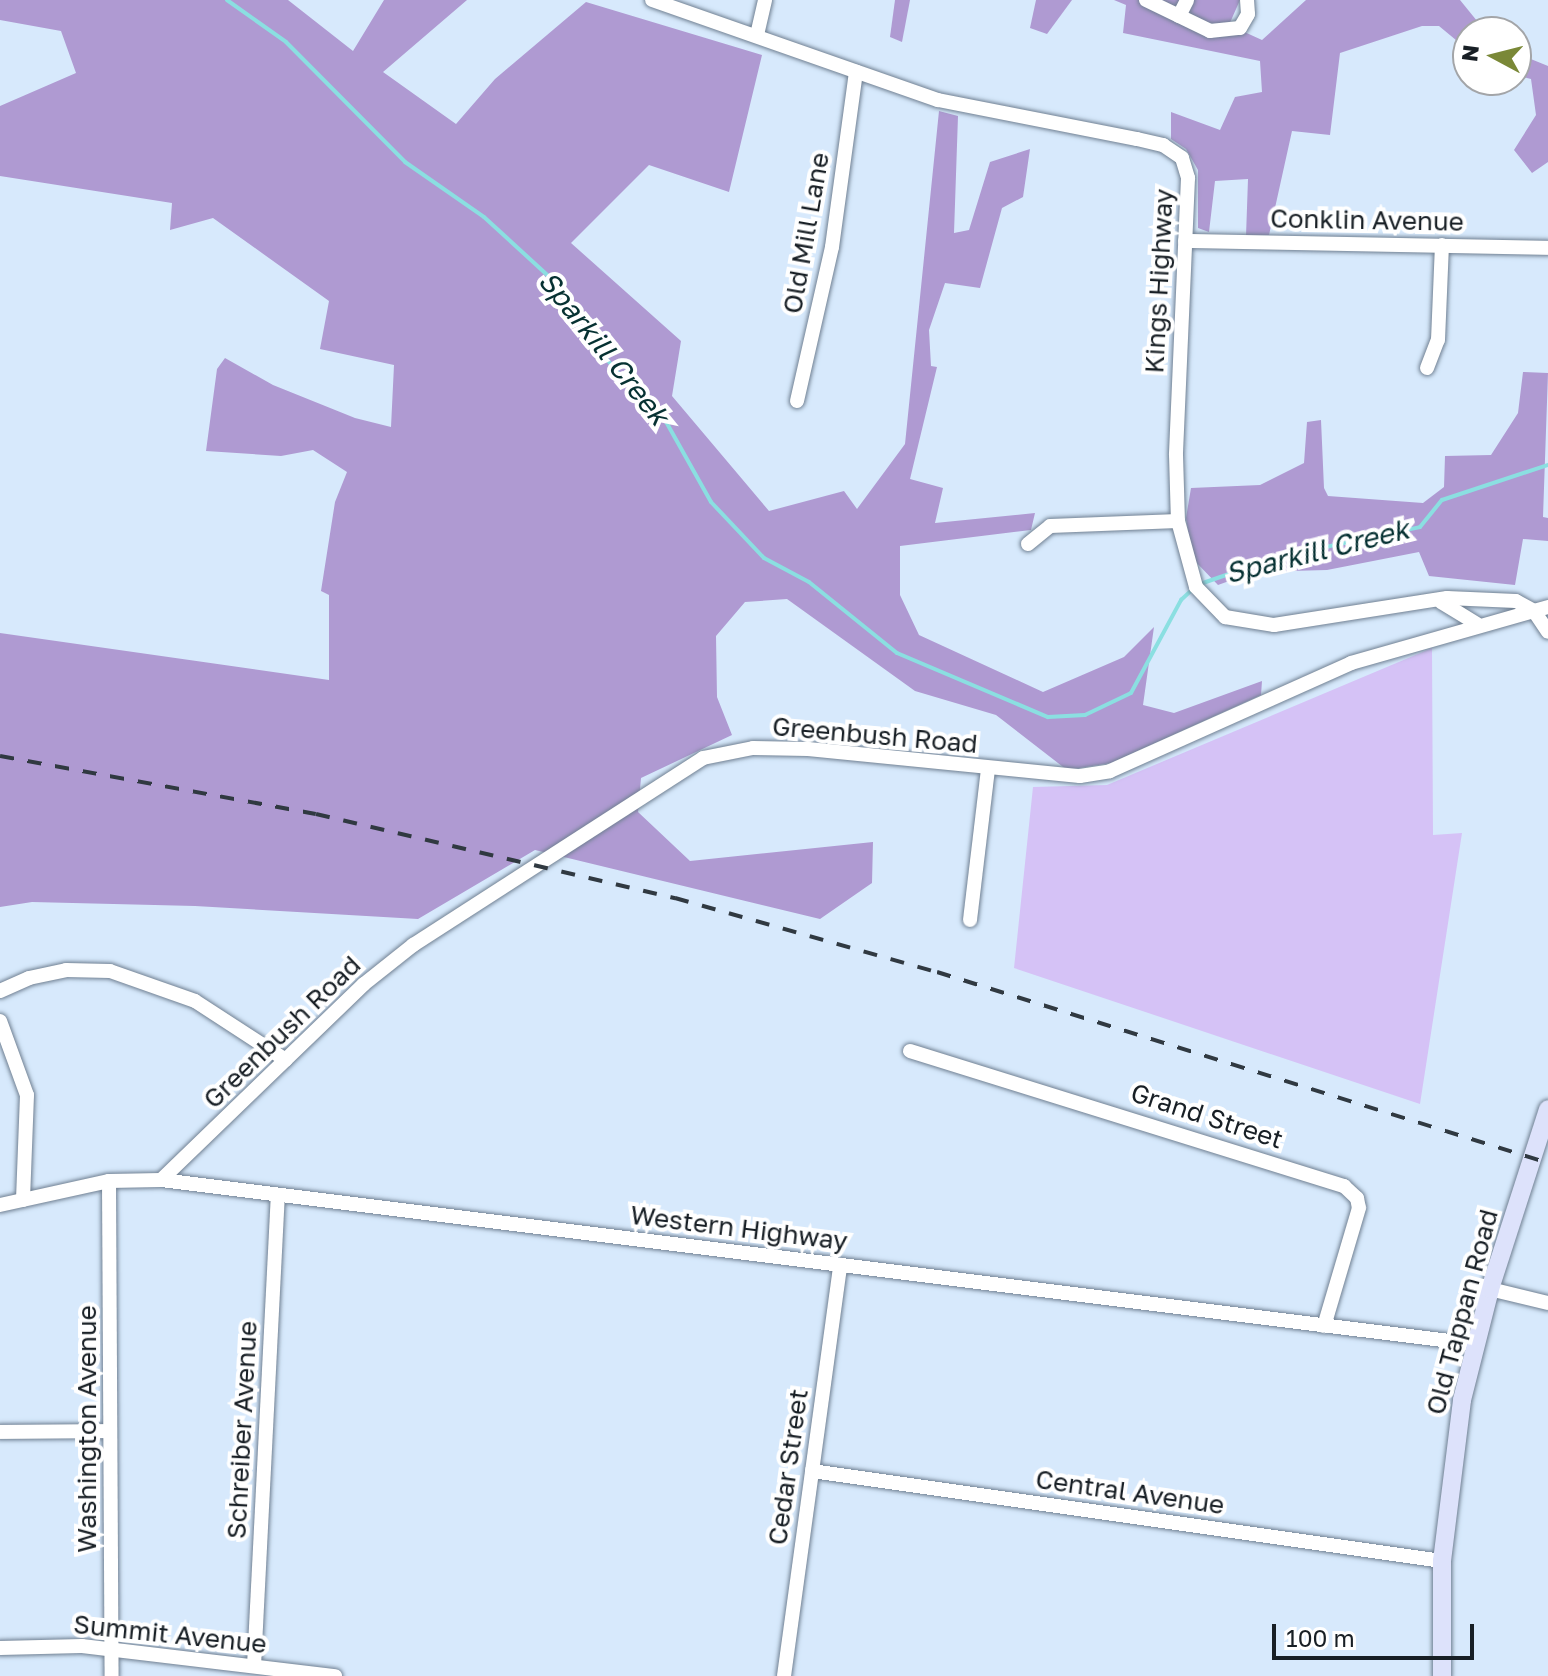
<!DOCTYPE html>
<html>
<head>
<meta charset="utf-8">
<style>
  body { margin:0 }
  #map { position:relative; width:1548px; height:1676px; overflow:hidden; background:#d7e9fc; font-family:"Golos Text",sans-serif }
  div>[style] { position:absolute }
  .green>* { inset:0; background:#d5c2f6 }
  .forest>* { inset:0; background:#af9ad2 }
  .stream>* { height:4px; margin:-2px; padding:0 2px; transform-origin:2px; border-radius:2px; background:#8bdfe1 }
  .roads { filter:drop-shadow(0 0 2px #708092) drop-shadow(0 0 2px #708092) }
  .minor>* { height:14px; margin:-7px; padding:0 7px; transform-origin:7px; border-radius:7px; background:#fff }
  .major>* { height:18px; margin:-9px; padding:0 9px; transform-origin:9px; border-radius:9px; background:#dde2fb }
  .rail>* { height:4px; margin-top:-2px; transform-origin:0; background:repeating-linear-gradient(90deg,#303941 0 14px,transparent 0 28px) }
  span { translate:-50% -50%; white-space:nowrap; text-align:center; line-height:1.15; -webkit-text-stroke:8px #fff; paint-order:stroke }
  .street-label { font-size:26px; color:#181f25 }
  .water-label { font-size:28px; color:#063132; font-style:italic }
  .north { position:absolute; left:1452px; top:16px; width:80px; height:80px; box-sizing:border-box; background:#fff; border:2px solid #a3a5a8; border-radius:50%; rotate:277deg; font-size:22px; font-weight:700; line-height:32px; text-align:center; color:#181f25 }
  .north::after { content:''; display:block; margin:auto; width:28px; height:36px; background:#7a8837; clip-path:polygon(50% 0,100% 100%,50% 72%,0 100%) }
  .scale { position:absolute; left:1272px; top:1624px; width:202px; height:36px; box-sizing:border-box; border:4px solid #181f25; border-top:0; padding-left:10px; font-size:24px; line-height:28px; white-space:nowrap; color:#181f25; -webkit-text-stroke:6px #fff; paint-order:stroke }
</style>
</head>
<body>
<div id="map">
  <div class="green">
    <i style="clip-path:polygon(1432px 648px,1433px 835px,1462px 833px,1420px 1104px,1014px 968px,1033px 787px,1107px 785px)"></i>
  </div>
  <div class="forest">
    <i style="clip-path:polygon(0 0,288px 0,353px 51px,384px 0,467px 0,383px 72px,456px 124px,495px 79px,586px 2px,762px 55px,729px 192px,649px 165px,571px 243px,681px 341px,672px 396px,769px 511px,844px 491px,857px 509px,905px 444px,939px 111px,958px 116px,954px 233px,969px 230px,990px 162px,1030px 149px,1023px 197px,1002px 208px,980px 288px,945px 283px,929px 330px,931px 366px,937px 367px,910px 479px,943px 488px,935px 523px,1035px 513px,1031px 530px,900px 546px,900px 595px,919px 635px,1043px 692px,1124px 657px,1154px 627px,1143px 705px,1174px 713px,1262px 681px,1261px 695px,1111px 763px,1067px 770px,996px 715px,915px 691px,787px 599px,745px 602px,716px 636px,717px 697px,732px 735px,641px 778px,638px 812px,690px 861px,873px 842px,872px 883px,820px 919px,535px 850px,418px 919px,195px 906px,32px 902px,0 907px,0 633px,329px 680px,329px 595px,321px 591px,335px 502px,347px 472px,313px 450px,281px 456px,206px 451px,217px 369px,225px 358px,273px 385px,355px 418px,391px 427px,394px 365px,320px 349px,329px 301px,213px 218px,170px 230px,172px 203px,0 176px,0 106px,76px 73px,61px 31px,0 20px)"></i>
    <i style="clip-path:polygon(895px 0,910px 0,902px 42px,890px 37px)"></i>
    <i style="clip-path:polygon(1036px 0,1072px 0,1047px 34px,1030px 28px)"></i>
    <i style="clip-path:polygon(1114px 0,1240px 0,1229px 25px,1262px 40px,1306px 0,1460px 0,1486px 32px,1468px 32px,1468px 50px,1439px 26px,1422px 26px,1340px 53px,1330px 135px,1292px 131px,1269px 235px,1246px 236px,1248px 179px,1215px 181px,1209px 232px,1198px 228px,1198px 170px,1186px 149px,1171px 139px,1171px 112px,1220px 130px,1235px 97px,1262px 92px,1260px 61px,1123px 33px,1126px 5px)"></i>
    <i style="clip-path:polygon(1516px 53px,1548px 66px,1548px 162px,1532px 173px,1514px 150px,1536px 115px,1531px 79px,1516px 75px)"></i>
    <i style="clip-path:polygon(1523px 372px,1548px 373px,1543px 517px,1548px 518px,1548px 541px,1523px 539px,1515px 585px,1429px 576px,1419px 552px,1327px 570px,1254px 572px,1218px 585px,1192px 558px,1186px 518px,1191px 488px,1260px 485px,1304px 463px,1307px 422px,1321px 420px,1324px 488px,1328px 496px,1423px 503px,1444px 487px,1445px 456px,1491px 455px,1518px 413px)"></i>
  </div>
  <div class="stream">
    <i style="left:227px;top:0;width:72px;rotate:35.4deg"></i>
    <i style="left:286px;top:42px;width:169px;rotate:45.2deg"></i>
    <i style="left:405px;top:162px;width:96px;rotate:34.8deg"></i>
    <i style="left:484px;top:217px;width:98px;rotate:42.5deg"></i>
    <i style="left:556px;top:283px;width:41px;rotate:64.1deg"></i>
    <i style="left:574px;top:320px;width:72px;rotate:50.1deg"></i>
    <i style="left:620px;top:375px;width:54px;rotate:42deg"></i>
    <i style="left:660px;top:411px;width:104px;rotate:60.7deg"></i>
    <i style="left:711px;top:502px;width:77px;rotate:46.6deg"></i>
    <i style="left:764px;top:558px;width:51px;rotate:28.1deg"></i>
    <i style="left:809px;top:582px;width:113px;rotate:38.9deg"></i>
    <i style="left:897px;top:653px;width:164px;rotate:23deg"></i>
    <i style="left:1048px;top:717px;width:37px;rotate:-3deg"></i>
    <i style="left:1085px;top:715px;width:51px;rotate:-25.6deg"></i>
    <i style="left:1131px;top:693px;width:106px;rotate:-61.7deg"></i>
    <i style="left:1181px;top:600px;width:16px;rotate:-43deg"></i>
    <i style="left:1200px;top:584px;width:83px;rotate:-19.1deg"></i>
    <i style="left:1278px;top:557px;width:145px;rotate:-11.9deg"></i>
    <i style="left:1420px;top:527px;width:35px;rotate:-51deg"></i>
    <i style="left:1442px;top:500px;width:112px;rotate:-18.3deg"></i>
  </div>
  <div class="roads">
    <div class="minor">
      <i style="left:652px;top:0;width:303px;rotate:19.3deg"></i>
      <i style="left:938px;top:100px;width:203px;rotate:11.1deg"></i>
      <i style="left:1137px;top:139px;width:27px;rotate:13deg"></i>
      <i style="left:1163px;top:145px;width:23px;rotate:34deg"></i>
      <i style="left:1182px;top:158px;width:21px;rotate:73deg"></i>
      <i style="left:1188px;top:178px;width:277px;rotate:92.5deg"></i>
      <i style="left:1176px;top:455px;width:66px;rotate:88.3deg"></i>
      <i style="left:1178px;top:521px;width:68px;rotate:74.7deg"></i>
      <i style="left:1196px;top:587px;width:42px;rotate:46deg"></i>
      <i style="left:1225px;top:617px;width:50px;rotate:9.3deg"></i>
      <i style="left:1274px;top:625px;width:175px;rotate:-8.9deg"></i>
      <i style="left:1447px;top:598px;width:69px;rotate:2.5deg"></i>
      <i style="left:1516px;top:601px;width:21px;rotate:29deg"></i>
      <i style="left:1534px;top:611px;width:15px;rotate:-16deg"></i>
      <i style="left:1146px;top:0;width:71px;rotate:25.8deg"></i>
      <i style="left:1210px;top:31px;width:30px;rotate:-6deg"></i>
      <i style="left:1240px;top:28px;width:16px;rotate:-60deg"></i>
      <i style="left:1248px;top:14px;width:14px;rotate:-94deg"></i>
      <i style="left:1179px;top:16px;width:18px;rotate:-63deg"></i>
      <i style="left:757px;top:35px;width:36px;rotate:-77deg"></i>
      <i style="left:1185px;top:241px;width:363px;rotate:1.1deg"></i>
      <i style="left:1427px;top:368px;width:30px;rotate:-69deg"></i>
      <i style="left:1438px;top:340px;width:95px;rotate:-87.6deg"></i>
      <i style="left:797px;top:401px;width:158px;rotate:-77.2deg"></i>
      <i style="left:832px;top:247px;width:177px;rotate:-82.2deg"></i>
      <i style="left:1028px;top:544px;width:28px;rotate:-39deg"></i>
      <i style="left:1050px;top:526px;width:128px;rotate:-2.2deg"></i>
      <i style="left:1441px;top:602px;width:42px;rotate:31.4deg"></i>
      <i style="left:970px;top:920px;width:152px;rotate:-83.2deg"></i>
      <i style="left:0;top:991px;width:32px;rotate:-24deg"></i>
      <i style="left:29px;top:978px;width:38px;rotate:-12deg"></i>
      <i style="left:66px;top:970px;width:44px;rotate:1.3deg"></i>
      <i style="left:110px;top:971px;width:90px;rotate:19.4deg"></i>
      <i style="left:195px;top:1001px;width:108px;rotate:33deg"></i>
      <i style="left:0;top:1021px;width:79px;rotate:70deg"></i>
      <i style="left:27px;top:1095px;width:105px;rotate:92.2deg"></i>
      <i style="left:910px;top:1051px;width:455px;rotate:17.3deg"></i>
      <i style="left:1344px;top:1186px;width:18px;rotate:43deg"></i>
      <i style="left:1357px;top:1198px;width:10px;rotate:79deg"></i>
      <i style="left:1359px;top:1208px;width:123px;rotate:106.5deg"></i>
      <i style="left:161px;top:1180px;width:282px;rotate:-44deg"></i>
      <i style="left:364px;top:984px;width:63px;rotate:-38.5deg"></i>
      <i style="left:413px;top:945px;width:345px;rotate:-32.8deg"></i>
      <i style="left:703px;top:758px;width:51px;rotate:-11.3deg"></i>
      <i style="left:753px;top:748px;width:55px;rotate:1deg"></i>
      <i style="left:808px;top:749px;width:273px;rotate:5.7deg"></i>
      <i style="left:1080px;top:776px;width:30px;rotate:-9deg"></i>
      <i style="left:1110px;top:771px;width:264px;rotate:-24.1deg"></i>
      <i style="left:1351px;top:663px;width:190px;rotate:-15.9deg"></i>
      <i style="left:1534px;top:611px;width:25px;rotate:56deg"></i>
      <i style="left:109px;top:1181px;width:495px;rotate:89.7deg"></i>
      <i style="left:0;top:1205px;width:112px;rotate:-12.4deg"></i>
      <i style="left:109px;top:1181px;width:52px;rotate:-1.1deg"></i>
      <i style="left:161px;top:1180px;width:1323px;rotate:7.12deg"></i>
      <i style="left:1490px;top:1289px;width:60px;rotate:13.6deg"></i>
      <i style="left:0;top:1432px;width:110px;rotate:-0.5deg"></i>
      <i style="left:812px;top:1471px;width:636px;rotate:8.13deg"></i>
      <i style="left:0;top:1648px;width:82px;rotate:-1.4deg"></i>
      <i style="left:82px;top:1646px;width:255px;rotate:6.8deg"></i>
      <i style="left:254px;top:1666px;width:471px;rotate:-87.1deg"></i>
      <i style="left:784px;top:1676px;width:415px;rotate:-82.2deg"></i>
    </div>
    <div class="major">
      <i style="left:1442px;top:1676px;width:115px;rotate:-90deg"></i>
      <i style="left:1442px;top:1561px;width:162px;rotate:-82.9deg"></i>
      <i style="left:1462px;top:1400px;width:114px;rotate:-75.8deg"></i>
      <i style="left:1490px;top:1289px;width:189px;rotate:-72.1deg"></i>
    </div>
  </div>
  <div class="rail">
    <i style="left:0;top:756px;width:321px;rotate:10.4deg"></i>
    <i style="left:316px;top:814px;width:369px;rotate:13.2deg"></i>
    <i style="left:675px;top:898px;width:272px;rotate:15.8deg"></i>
    <i style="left:937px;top:972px;width:640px;rotate:17.36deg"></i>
  </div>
  <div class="street-label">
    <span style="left:1367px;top:220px;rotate:1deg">Conklin Avenue</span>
    <span style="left:806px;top:233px;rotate:-80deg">Old Mill Lane</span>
    <span style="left:1159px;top:281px;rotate:-87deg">Kings Highway</span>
    <span style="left:875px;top:735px;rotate:5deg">Greenbush Road</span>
    <span style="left:282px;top:1032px;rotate:-44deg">Greenbush Road</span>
    <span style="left:1207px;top:1116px;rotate:18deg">Grand Street</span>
    <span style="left:739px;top:1228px;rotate:7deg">Western Highway</span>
    <span style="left:1462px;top:1312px;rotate:-75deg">Old Tappan Road</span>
    <span style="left:87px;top:1429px;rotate:-90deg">Washington Avenue</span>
    <span style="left:242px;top:1430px;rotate:-87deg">Schreiber Avenue</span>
    <span style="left:788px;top:1467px;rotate:-82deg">Cedar Street</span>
    <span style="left:1130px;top:1492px;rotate:8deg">Central Avenue</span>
    <span style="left:170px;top:1634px;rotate:6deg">Summit Avenue</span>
  </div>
  <div class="water-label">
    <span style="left:604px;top:348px;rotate:51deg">Sparkill Creek</span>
    <span style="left:1317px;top:551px;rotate:-14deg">Sparkill Creek</span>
  </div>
  <div class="north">N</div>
  <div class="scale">100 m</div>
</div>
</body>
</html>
